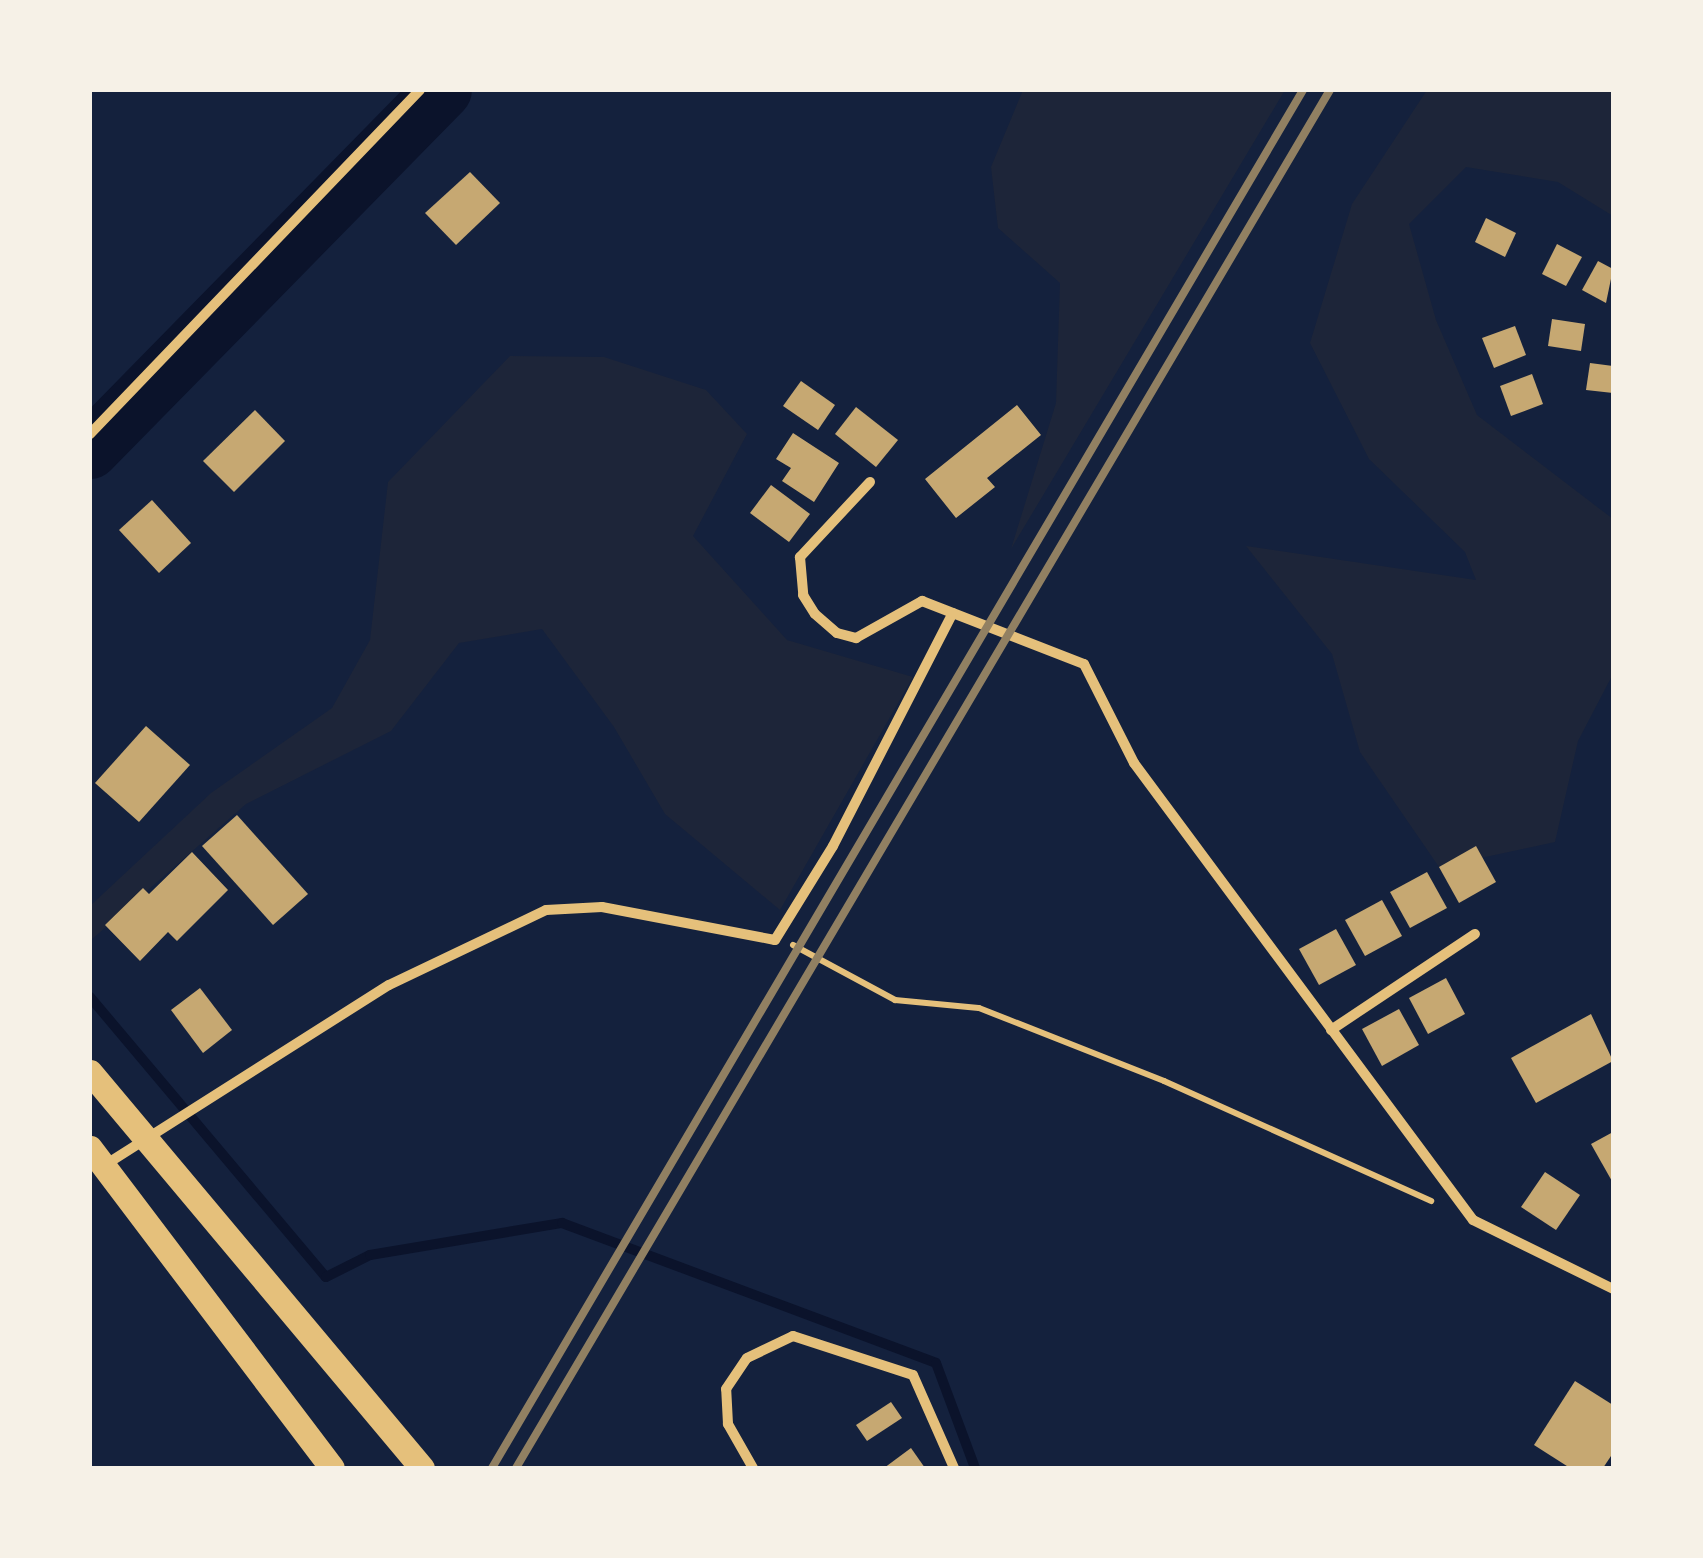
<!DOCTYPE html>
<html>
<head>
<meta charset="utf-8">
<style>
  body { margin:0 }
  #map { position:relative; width:1703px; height:1558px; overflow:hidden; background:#14213d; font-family:Jost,sans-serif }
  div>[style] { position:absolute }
  .green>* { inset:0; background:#1d2539 }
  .stream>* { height:10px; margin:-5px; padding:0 5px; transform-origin:5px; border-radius:5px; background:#0b132b }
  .river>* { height:58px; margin:-29px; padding:0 29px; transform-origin:29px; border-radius:29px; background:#0b132b }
  .building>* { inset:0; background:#c6a872 }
  .path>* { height:6px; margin:-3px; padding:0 3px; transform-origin:3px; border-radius:3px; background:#e5c07b }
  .minor>* { height:10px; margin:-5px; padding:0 5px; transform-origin:5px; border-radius:5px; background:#e5c07b }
  .primary>* { height:25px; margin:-12.5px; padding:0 12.5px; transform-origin:12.5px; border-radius:12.5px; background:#e5c07b }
  .rail>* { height:8px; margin:-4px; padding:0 4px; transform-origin:4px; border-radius:4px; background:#918062 }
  span { translate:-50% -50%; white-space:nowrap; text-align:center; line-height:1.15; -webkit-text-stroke:8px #f6f1e7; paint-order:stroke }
  .frame { position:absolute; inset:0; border:92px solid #f6f1e7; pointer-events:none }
</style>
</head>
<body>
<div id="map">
  <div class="green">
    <i style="clip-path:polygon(1023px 90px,1285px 90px,1011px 549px,1056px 403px,1060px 283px,998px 228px,991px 167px)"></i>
    <i style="clip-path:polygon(1427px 90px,1613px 90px,1613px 216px,1558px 182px,1466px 167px,1409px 224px,1436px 320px,1477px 415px,1613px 519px,1613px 674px,1578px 741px,1555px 842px,1439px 867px,1360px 752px,1332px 654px,1246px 546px,1476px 580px,1465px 552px,1369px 459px,1310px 343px,1352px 204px)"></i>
    <i style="clip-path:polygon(510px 356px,604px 357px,706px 390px,747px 434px,693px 536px,787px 640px,913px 677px,780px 910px,665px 814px,614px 727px,542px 629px,459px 643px,391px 731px,246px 804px,90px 941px,90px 906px,211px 793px,332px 708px,370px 640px,388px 482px)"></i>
  </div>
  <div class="stream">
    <i style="left:90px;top:997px;width:366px;rotate:49.9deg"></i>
    <i style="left:326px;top:1277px;width:49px;rotate:-26.6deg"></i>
    <i style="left:370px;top:1255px;width:195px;rotate:-9.5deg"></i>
    <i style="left:562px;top:1223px;width:399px;rotate:20.5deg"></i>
    <i style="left:936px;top:1363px;width:112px;rotate:69.6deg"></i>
  </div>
  <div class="river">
    <i style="left:90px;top:450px;width:504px;rotate:-45.56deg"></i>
  </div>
  <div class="building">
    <i style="clip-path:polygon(470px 172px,500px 203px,456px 245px,425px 213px)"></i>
    <i style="clip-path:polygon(1486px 218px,1516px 233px,1505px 257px,1475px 242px)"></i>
    <i style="clip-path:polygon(1557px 244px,1582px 257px,1566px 286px,1542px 274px)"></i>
    <i style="clip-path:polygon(1598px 261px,1613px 269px,1606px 303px,1582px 290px)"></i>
    <i style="clip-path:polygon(1552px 319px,1585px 324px,1581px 351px,1548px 346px)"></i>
    <i style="clip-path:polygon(1515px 326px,1526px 355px,1494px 368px,1482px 338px)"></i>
    <i style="clip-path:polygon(1590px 363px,1613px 366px,1613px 393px,1586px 390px)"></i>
    <i style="clip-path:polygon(1532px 374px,1543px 404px,1511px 416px,1500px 386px)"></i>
    <i style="clip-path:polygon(801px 381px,835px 405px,818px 430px,783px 406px)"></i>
    <i style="clip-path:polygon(1017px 405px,1041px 435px,987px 478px,995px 487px,956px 518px,925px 479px)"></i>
    <i style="clip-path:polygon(856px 407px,898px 440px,876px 467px,835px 434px)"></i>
    <i style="clip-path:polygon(255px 410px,285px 441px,234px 492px,203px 461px)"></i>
    <i style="clip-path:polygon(793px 433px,839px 463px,814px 502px,782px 481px,791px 468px,776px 459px)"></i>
    <i style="clip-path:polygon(771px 485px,810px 514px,789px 542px,750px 513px)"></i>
    <i style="clip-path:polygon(152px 500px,191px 543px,159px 573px,119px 530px)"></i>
    <i style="clip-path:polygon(146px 726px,190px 765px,139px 822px,95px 783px)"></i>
    <i style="clip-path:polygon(237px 815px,308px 894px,273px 925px,202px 846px)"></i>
    <i style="clip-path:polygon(1476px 846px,1496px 882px,1459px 903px,1439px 867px)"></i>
    <i style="clip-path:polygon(192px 852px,228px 890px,177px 941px,168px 932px,140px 961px,105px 925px,143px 888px,149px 894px)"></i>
    <i style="clip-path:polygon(1427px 872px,1447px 908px,1410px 928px,1390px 892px)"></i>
    <i style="clip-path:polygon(1382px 900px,1402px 936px,1365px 956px,1345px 920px)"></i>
    <i style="clip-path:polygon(1336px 929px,1356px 965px,1319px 985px,1299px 949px)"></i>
    <i style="clip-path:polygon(1446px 978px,1465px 1014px,1428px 1034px,1409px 998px)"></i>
    <i style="clip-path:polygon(200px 988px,232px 1030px,203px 1053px,171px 1010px)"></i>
    <i style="clip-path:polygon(1399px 1009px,1419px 1045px,1382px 1066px,1362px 1029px)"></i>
    <i style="clip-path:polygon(1591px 1014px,1613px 1061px,1536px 1103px,1511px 1058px)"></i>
    <i style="clip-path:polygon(1613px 1132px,1613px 1183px,1591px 1144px)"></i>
    <i style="clip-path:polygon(1545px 1172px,1580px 1195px,1556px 1230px,1521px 1207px)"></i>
    <i style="clip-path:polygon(1575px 1381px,1613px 1405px,1613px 1453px,1603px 1468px,1570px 1468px,1534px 1445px)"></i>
    <i style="clip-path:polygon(891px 1402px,902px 1418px,867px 1441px,856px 1425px)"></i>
    <i style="clip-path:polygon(911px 1448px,925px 1468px,884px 1468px)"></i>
  </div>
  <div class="path">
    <i style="left:793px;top:945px;width:116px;rotate:28.3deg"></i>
    <i style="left:895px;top:1000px;width:84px;rotate:5.4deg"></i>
    <i style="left:979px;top:1008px;width:199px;rotate:21.5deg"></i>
    <i style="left:1164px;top:1081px;width:293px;rotate:24.2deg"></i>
  </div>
  <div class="minor">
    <i style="left:90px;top:434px;width:477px;rotate:-46.2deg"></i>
    <i style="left:870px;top:482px;width:103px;rotate:133deg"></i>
    <i style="left:800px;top:557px;width:38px;rotate:85deg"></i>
    <i style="left:803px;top:595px;width:22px;rotate:58deg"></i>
    <i style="left:815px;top:614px;width:29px;rotate:41deg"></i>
    <i style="left:837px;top:633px;width:20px;rotate:15deg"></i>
    <i style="left:856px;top:638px;width:76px;rotate:-29.3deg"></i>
    <i style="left:922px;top:601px;width:174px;rotate:21.3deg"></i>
    <i style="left:1084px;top:664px;width:111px;rotate:63.2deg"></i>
    <i style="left:1134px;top:763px;width:569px;rotate:53.43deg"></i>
    <i style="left:1473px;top:1220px;width:156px;rotate:26.2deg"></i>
    <i style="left:1331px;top:1030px;width:173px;rotate:-33.7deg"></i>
    <i style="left:105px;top:1165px;width:336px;rotate:-32.4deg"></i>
    <i style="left:389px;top:985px;width:174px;rotate:-25.5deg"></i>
    <i style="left:546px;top:910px;width:56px;rotate:-3.1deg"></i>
    <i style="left:602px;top:907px;width:176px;rotate:10.8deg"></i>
    <i style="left:775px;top:940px;width:110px;rotate:-58.3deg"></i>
    <i style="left:833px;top:846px;width:262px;rotate:-62.8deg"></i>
    <i style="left:753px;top:1468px;width:51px;rotate:-119.6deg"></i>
    <i style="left:728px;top:1424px;width:35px;rotate:-93deg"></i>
    <i style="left:726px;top:1389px;width:37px;rotate:-56deg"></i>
    <i style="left:747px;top:1358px;width:51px;rotate:-25.6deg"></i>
    <i style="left:793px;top:1336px;width:126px;rotate:18deg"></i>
    <i style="left:913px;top:1375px;width:102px;rotate:66.2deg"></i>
  </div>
  <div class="primary">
    <i style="left:90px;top:1072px;width:517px;rotate:50.02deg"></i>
    <i style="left:90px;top:1148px;width:401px;rotate:52.9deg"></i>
  </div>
  <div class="rail">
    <i style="left:492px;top:1468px;width:1599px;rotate:-59.52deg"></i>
    <i style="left:516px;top:1468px;width:1600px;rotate:-59.43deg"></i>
  </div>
  <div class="frame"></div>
</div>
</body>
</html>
